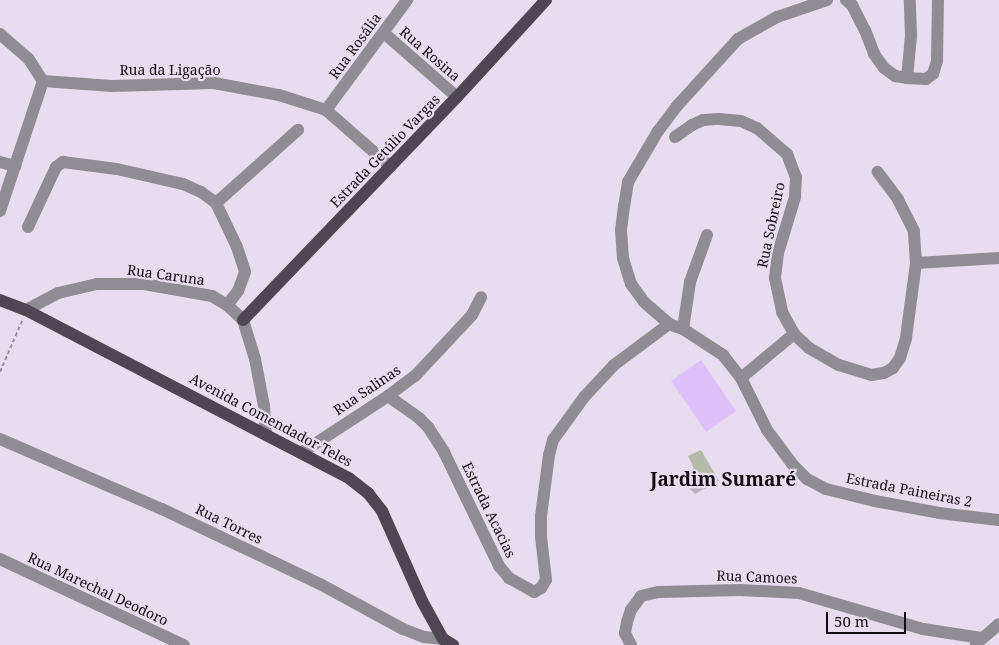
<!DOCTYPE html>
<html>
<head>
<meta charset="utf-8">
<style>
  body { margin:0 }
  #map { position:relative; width:999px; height:645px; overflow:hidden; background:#e7ddef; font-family:"Noto Serif",serif }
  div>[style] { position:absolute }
  .green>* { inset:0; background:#dfbff9 }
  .shadow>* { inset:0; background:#0003 }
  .building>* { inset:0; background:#b5bba8 }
  .path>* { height:2px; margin-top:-1px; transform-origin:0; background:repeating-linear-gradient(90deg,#98909e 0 4px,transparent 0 6.5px) }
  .minor>* { height:12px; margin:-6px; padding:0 6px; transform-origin:6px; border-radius:6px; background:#908c93 }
  .major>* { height:12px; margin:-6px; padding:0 6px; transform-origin:6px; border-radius:6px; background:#4e4753 }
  span { translate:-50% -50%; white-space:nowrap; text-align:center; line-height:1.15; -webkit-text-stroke:4.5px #e7ddef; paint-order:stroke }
  .street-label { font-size:14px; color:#0f0b11 }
  .district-label { font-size:19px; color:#0f0b11; font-weight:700 }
  .scale { position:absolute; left:826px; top:612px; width:80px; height:22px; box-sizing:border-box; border:2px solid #0f0b11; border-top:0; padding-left:6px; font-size:15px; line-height:18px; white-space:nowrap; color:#0f0b11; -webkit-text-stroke:4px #e7ddef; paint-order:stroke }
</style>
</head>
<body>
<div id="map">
  <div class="green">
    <i style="clip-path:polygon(701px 360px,736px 411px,706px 432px,671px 381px)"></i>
  </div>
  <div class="shadow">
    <i style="clip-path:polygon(701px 451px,719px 481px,695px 494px,691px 490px)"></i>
  </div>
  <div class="building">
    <i style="clip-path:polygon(701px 450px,716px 476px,690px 490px,682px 475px,694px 468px,688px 456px)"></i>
  </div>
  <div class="path">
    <i style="left:0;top:372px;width:56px;rotate:-66.7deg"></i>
  </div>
  <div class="minor">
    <i style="left:827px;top:0;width:53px;rotate:161.2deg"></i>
    <i style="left:777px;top:17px;width:45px;rotate:150.6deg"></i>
    <i style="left:738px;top:39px;width:91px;rotate:132.3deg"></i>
    <i style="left:677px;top:106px;width:31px;rotate:127deg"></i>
    <i style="left:658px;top:131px;width:59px;rotate:120.5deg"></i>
    <i style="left:628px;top:182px;width:24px;rotate:99deg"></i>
    <i style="left:624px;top:206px;width:24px;rotate:97deg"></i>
    <i style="left:621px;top:230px;width:28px;rotate:86deg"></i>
    <i style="left:623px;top:258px;width:27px;rotate:73deg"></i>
    <i style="left:631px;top:284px;width:22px;rotate:54deg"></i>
    <i style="left:644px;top:302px;width:33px;rotate:41deg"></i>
    <i style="left:669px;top:324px;width:15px;rotate:20deg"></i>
    <i style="left:683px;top:329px;width:48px;rotate:33deg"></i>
    <i style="left:723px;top:355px;width:29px;rotate:52deg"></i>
    <i style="left:741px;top:378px;width:58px;rotate:63.4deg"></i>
    <i style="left:767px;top:430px;width:44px;rotate:53.4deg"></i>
    <i style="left:793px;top:465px;width:20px;rotate:45deg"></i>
    <i style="left:807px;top:479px;width:21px;rotate:28deg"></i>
    <i style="left:826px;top:489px;width:50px;rotate:13.8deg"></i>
    <i style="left:875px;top:501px;width:65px;rotate:10.6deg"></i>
    <i style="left:939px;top:513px;width:60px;rotate:6.7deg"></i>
    <i style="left:846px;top:0;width:8px;rotate:40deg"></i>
    <i style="left:852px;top:5px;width:28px;rotate:63deg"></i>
    <i style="left:865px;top:30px;width:26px;rotate:69deg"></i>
    <i style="left:874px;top:54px;width:17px;rotate:54deg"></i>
    <i style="left:884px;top:68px;width:14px;rotate:36deg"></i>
    <i style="left:895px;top:76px;width:12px;rotate:9deg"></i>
    <i style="left:907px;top:78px;width:42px;rotate:-84.6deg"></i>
    <i style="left:911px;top:36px;width:36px;rotate:-92deg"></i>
    <i style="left:384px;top:33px;width:97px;rotate:41.2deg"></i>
    <i style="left:0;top:34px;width:37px;rotate:41deg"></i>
    <i style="left:28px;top:58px;width:27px;rotate:57deg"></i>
    <i style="left:907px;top:78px;width:19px;rotate:3deg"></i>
    <i style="left:926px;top:79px;width:9px;rotate:-36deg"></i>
    <i style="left:933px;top:74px;width:14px;rotate:-73deg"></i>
    <i style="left:937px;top:61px;width:61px;rotate:-89.1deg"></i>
    <i style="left:43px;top:81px;width:69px;rotate:4.1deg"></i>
    <i style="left:112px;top:86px;width:102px;rotate:-1.7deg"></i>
    <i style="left:214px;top:83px;width:66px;rotate:10.5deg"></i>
    <i style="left:279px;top:95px;width:49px;rotate:17.7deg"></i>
    <i style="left:326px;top:110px;width:86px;rotate:41.2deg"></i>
    <i style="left:326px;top:110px;width:137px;rotate:-53.6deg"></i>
    <i style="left:675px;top:137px;width:21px;rotate:-35deg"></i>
    <i style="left:692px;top:125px;width:12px;rotate:-24deg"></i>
    <i style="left:703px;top:120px;width:16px;rotate:-4deg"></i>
    <i style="left:719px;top:119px;width:22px;rotate:5deg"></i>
    <i style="left:741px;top:121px;width:17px;rotate:24deg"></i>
    <i style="left:757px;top:128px;width:40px;rotate:41deg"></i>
    <i style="left:787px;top:154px;width:25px;rotate:69deg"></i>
    <i style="left:796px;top:177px;width:20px;rotate:93deg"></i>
    <i style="left:795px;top:197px;width:59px;rotate:106.9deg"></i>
    <i style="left:778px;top:253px;width:25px;rotate:97deg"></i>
    <i style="left:775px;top:278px;width:35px;rotate:78deg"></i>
    <i style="left:782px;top:312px;width:25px;rotate:61deg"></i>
    <i style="left:794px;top:334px;width:21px;rotate:43deg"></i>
    <i style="left:809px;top:348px;width:34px;rotate:30deg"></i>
    <i style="left:839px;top:365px;width:34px;rotate:17deg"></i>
    <i style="left:871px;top:375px;width:13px;rotate:-9deg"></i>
    <i style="left:884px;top:373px;width:10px;rotate:-29deg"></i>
    <i style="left:893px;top:368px;width:12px;rotate:-55deg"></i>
    <i style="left:900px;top:358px;width:21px;rotate:-73deg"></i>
    <i style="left:906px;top:338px;width:76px;rotate:-82.4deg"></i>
    <i style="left:916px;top:263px;width:32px;rotate:-94deg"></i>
    <i style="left:914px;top:231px;width:36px;rotate:-117deg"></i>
    <i style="left:898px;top:199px;width:34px;rotate:-127deg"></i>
    <i style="left:0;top:162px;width:16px;rotate:15deg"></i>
    <i style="left:216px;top:203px;width:110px;rotate:-41.7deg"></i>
    <i style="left:0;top:211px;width:137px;rotate:-71.7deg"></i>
    <i style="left:28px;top:227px;width:66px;rotate:-65deg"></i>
    <i style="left:56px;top:167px;width:9px;rotate:-36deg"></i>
    <i style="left:63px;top:162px;width:54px;rotate:7.4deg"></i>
    <i style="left:117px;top:169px;width:68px;rotate:12.8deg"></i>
    <i style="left:183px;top:184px;width:20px;rotate:24deg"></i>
    <i style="left:201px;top:192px;width:19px;rotate:36deg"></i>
    <i style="left:216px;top:203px;width:49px;rotate:64.5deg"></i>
    <i style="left:237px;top:247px;width:26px;rotate:72deg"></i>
    <i style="left:245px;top:272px;width:20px;rotate:110deg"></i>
    <i style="left:238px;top:291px;width:18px;rotate:128deg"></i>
    <i style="left:916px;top:263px;width:83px;rotate:-3.4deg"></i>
    <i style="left:26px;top:310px;width:36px;rotate:-28deg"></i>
    <i style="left:58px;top:293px;width:40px;rotate:-13deg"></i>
    <i style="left:97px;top:284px;width:47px"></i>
    <i style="left:144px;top:284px;width:69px;rotate:10deg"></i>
    <i style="left:212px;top:296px;width:17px;rotate:31deg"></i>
    <i style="left:227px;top:305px;width:22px;rotate:43deg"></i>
    <i style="left:243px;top:320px;width:41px;rotate:72.9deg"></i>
    <i style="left:255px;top:359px;width:48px;rotate:79.2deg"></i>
    <i style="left:264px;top:406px;width:28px;rotate:86deg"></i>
    <i style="left:683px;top:329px;width:48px;rotate:-81.5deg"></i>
    <i style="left:690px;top:282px;width:50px;rotate:-70.1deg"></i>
    <i style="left:741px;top:378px;width:69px;rotate:-39.7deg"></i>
    <i style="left:388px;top:396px;width:38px;rotate:35deg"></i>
    <i style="left:419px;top:418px;width:13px;rotate:45deg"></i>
    <i style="left:428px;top:427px;width:30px;rotate:57deg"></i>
    <i style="left:444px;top:452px;width:127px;rotate:64.2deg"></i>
    <i style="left:499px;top:566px;width:16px;rotate:50deg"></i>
    <i style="left:509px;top:578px;width:29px;rotate:29deg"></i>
    <i style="left:534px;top:592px;width:8px;rotate:-30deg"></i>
    <i style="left:541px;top:588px;width:9px;rotate:-58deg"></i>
    <i style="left:546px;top:580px;width:43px;rotate:-96.6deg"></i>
    <i style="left:541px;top:537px;width:21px;rotate:-90deg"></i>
    <i style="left:541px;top:516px;width:62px;rotate:-82.5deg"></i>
    <i style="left:549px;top:455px;width:16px;rotate:-75deg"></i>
    <i style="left:553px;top:440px;width:54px;rotate:-54deg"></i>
    <i style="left:585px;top:396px;width:42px;rotate:-46.9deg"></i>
    <i style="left:614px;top:365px;width:69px;rotate:-36.7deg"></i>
    <i style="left:0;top:439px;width:176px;rotate:23.4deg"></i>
    <i style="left:162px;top:509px;width:175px;rotate:25.4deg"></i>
    <i style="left:320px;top:584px;width:94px;rotate:28.5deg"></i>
    <i style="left:403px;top:629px;width:22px;rotate:21deg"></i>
    <i style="left:424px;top:637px;width:19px;rotate:6deg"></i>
    <i style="left:301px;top:453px;width:104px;rotate:-33.2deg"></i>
    <i style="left:388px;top:396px;width:34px;rotate:-37deg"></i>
    <i style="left:415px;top:376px;width:83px;rotate:-46.9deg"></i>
    <i style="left:472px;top:315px;width:20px;rotate:-63deg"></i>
    <i style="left:0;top:559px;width:203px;rotate:25.1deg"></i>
    <i style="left:976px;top:644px;width:30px;rotate:-41deg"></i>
    <i style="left:631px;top:645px;width:13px;rotate:-117deg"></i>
    <i style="left:625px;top:633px;width:11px;rotate:-80deg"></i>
    <i style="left:627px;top:622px;width:13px;rotate:-72deg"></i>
    <i style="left:631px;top:610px;width:17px;rotate:-54deg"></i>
    <i style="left:641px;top:596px;width:18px;rotate:-13deg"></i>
    <i style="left:659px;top:592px;width:81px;rotate:-1.4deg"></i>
    <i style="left:740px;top:590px;width:59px;rotate:2.9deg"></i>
    <i style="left:799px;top:593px;width:129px;rotate:16.2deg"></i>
    <i style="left:923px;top:629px;width:59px;rotate:8.8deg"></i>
  </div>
  <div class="major">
    <i style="left:0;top:300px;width:28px;rotate:21deg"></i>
    <i style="left:26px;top:310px;width:365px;rotate:27.5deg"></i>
    <i style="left:350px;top:479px;width:23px;rotate:38deg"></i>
    <i style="left:368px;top:493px;width:23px;rotate:52deg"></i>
    <i style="left:382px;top:511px;width:98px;rotate:66deg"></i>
    <i style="left:422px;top:601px;width:43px;rotate:61.1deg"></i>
    <i style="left:443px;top:639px;width:12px;rotate:31deg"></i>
    <i style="left:243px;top:320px;width:309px;rotate:-46.2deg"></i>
    <i style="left:457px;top:97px;width:132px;rotate:-47.5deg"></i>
  </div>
  <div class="street-label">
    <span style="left:355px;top:46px;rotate:-54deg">Rua Rosália</span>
    <span style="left:430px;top:54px;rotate:41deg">Rua Rosina</span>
    <span style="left:170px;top:70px">Rua da Ligação</span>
    <span style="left:385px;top:151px;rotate:-46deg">Estrada Getúlio Vargas</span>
    <span style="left:771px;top:225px;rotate:-78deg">Rua Sobreiro</span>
    <span style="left:166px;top:275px;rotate:8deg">Rua Caruna</span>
    <span style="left:367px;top:390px;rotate:-34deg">Rua Salinas</span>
    <span style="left:271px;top:420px;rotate:28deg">Avenida Comendador Teles</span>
    <span style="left:909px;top:490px;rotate:11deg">Estrada Paineiras 2</span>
    <span style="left:489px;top:510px;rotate:64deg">Estrada Acacias</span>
    <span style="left:229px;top:524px;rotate:26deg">Rua Torres</span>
    <span style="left:757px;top:577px;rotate:2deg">Rua Camoes</span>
    <span style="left:98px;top:589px;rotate:25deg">Rua Marechal Deodoro</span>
  </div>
  <div class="district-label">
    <span style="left:723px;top:480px">Jardim Sumaré</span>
  </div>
  <div class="scale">50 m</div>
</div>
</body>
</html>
